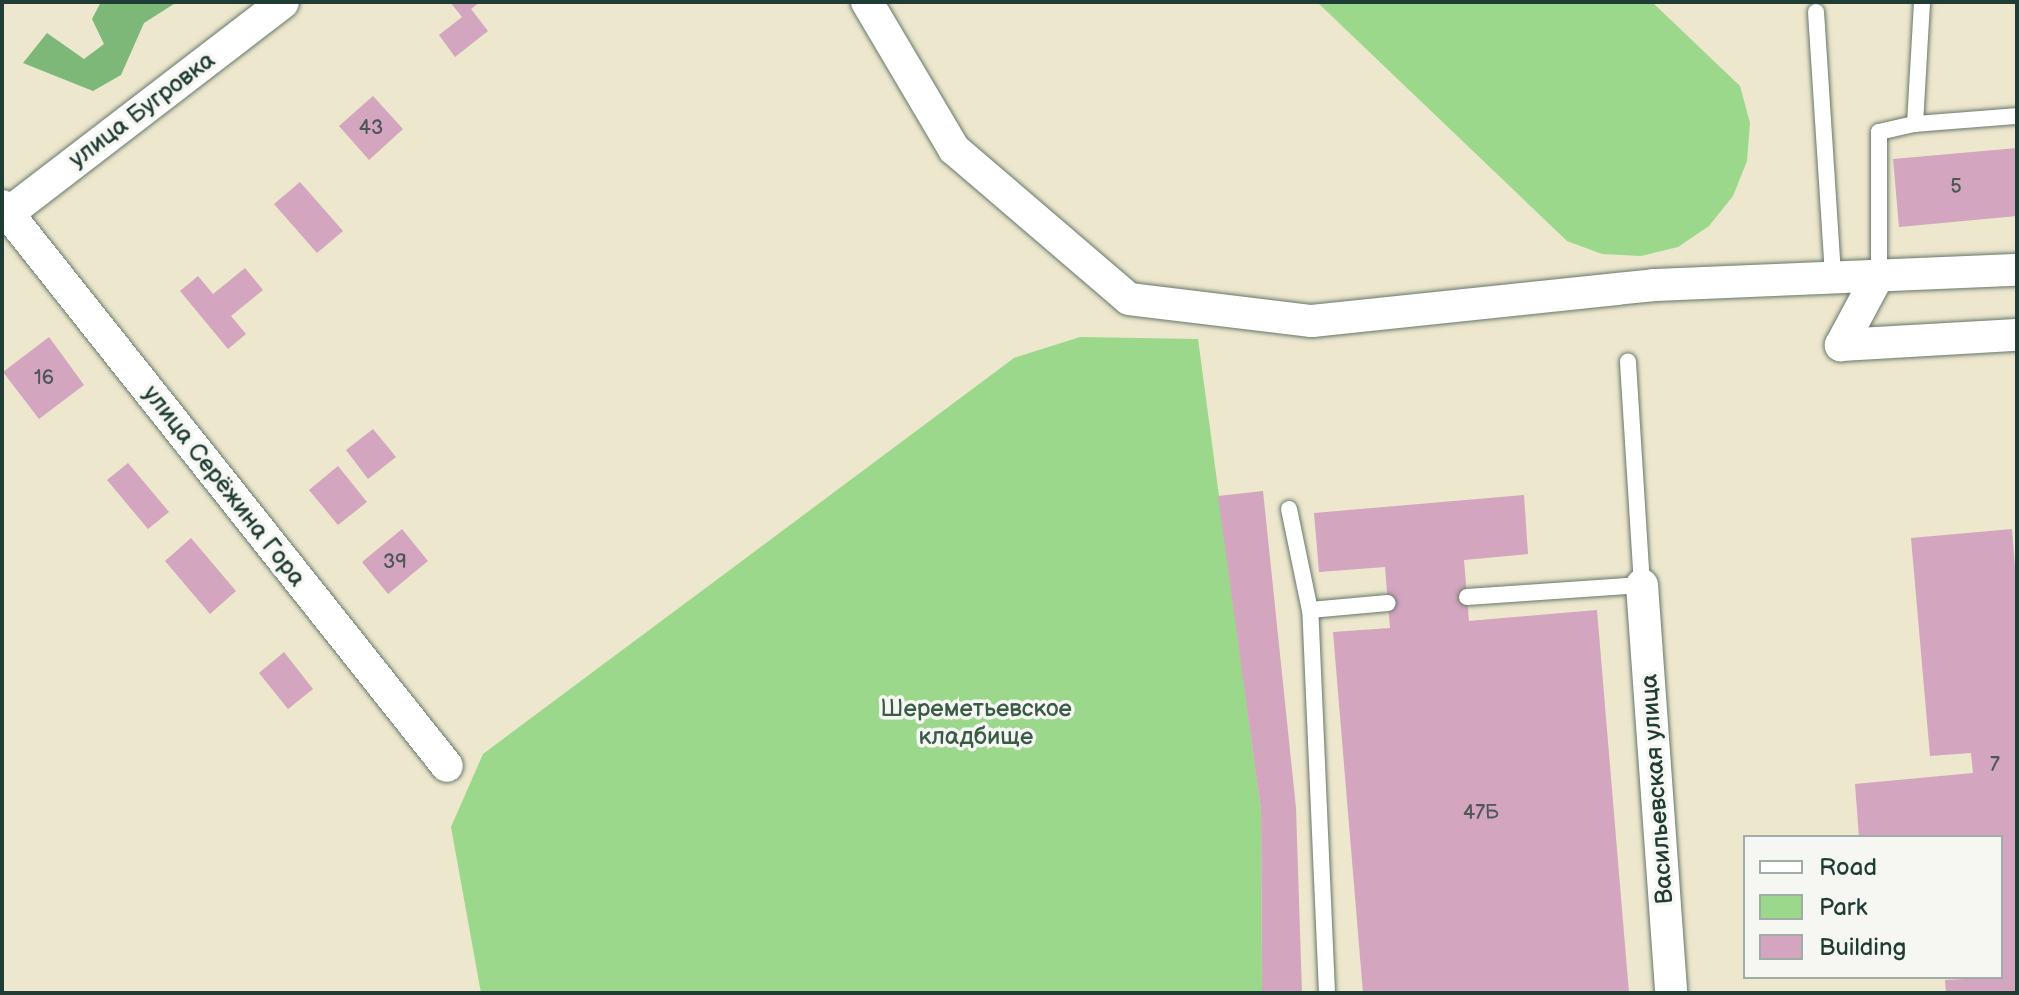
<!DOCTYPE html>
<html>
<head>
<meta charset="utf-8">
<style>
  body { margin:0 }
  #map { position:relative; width:2019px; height:995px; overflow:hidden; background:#ece7cd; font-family:"Balsamiq Sans",sans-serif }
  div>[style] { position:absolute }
  .green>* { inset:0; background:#9cd88c }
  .forest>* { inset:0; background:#7db878 }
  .building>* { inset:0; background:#d3a5bf }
  .roads { filter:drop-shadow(0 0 2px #67786a) drop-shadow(0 0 2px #67786a) }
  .service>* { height:16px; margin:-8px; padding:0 8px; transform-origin:8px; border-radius:8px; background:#fff }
  .minor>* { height:32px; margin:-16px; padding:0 16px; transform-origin:16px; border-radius:16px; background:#fff }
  span { translate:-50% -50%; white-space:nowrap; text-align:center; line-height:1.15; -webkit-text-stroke:7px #f6f6f2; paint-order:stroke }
  .number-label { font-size:20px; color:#4c5757 }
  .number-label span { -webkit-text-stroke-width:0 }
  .street-label { font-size:24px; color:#1f3d34 }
  .park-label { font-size:24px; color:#385c46 }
  .frame { position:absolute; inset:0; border:4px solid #1f3d34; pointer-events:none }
  .legend { position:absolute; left:1743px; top:835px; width:260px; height:144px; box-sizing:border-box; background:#f6f6f2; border:2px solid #a0aca6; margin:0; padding:10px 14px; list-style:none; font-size:24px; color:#1f3d34 }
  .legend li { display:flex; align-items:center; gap:16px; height:40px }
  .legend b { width:40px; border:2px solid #a0aca6 }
</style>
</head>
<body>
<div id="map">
  <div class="green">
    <i style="clip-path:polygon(1317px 2px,1652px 2px,1740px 86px,1750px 123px,1747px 161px,1733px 196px,1709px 226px,1678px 247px,1641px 256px,1602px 254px,1567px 241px)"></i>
    <i style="clip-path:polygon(1080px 337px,1198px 339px,1261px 810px,1262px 993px,481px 993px,451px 827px,483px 754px,1014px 358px)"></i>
  </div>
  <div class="forest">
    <i style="clip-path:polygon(101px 2px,177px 2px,144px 23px,121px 75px,93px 91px,23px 63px,47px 33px,84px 59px,104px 44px,92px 19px)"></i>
  </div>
  <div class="building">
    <i style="clip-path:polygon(450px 2px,480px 2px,471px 9px,488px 31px,455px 57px,439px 35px,462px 17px)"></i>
    <i style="clip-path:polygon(373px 96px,403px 129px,369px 160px,339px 126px)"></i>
    <i style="clip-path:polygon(2017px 148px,2017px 216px,1899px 227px,1893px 159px)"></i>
    <i style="clip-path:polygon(300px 182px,343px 231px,317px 253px,274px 204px)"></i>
    <i style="clip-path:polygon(245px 268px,263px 290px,231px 316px,246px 334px,228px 349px,180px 291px,198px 276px,213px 294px)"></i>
    <i style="clip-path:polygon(49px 337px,84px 385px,39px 419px,3px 372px)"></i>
    <i style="clip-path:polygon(373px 429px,396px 457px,368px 479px,346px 450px)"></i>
    <i style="clip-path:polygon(128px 463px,169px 512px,148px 529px,107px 480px)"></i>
    <i style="clip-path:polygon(338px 466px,367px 502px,338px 525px,309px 490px)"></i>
    <i style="clip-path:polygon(1263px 491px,1296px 808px,1302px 993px,1262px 993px,1261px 810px,1218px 496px)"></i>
    <i style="clip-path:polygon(1524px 495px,1528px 554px,1464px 560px,1469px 621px,1597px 610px,1629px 993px,1363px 993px,1333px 632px,1390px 628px,1385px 567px,1319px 572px,1314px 513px)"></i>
    <i style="clip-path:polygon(402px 529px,428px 561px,388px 594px,362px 562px)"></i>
    <i style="clip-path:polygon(2012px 529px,2017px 592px,2017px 993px,1946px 993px,1945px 980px,2001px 977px,2001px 837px,1859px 837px,1855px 784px,1973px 773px,1971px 753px,1930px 756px,1911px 538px)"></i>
    <i style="clip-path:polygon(191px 538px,236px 591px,210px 614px,165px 561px)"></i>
    <i style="clip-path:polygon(284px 652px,313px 689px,288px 709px,259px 673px)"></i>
  </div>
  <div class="roads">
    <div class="service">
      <i style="left:1816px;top:12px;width:263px;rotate:86.3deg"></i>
      <i style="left:1915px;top:124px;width:102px;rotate:-4.5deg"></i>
      <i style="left:1879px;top:274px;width:142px;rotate:-90deg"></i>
      <i style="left:1879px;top:132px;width:37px;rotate:-13deg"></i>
      <i style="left:1915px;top:124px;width:122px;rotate:-86.7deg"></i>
      <i style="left:1289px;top:509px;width:103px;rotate:78.3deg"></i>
      <i style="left:1467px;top:597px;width:175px;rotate:-3.9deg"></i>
      <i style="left:1642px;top:585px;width:224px;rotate:-93.6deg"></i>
      <i style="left:1327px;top:993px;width:383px;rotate:-92.5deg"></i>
      <i style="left:1310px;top:610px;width:78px;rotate:-5.1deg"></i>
    </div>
    <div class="minor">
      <i style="left:867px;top:2px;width:171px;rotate:59.4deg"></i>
      <i style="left:954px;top:149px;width:230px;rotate:40.6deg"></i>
      <i style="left:1129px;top:299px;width:184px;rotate:6.9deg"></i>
      <i style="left:1312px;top:321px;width:344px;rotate:-6deg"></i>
      <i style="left:1654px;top:285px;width:363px;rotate:-2.4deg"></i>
      <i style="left:2px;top:206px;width:715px;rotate:51.53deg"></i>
      <i style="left:2px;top:218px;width:354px;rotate:-37.5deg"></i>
      <i style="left:1879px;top:274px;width:81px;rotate:118.2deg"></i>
      <i style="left:1841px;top:345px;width:176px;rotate:-3.3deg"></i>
      <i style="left:1642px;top:585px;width:409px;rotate:85.9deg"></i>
    </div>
  </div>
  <div class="number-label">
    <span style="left:371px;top:128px">43</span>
    <span style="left:1956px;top:187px">5</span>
    <span style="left:44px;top:378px">16</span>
    <span style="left:395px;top:562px">39</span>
    <span style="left:1995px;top:765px">7</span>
    <span style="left:1481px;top:813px">47Б</span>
  </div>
  <div class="street-label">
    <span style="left:142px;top:110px;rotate:-37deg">улица Бугровка</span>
    <span style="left:224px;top:486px;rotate:52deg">улица Серёжина Гора</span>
    <span style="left:1657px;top:789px;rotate:-94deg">Васильевская улица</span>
  </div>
  <div class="park-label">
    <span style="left:976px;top:723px">Шереметьевское<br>кладбище</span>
  </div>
  <div class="frame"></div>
  <ul class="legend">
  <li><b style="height:10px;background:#fff"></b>Road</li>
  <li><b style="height:22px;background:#9cd88c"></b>Park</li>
  <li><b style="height:22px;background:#d3a5bf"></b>Building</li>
  </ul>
</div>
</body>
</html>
